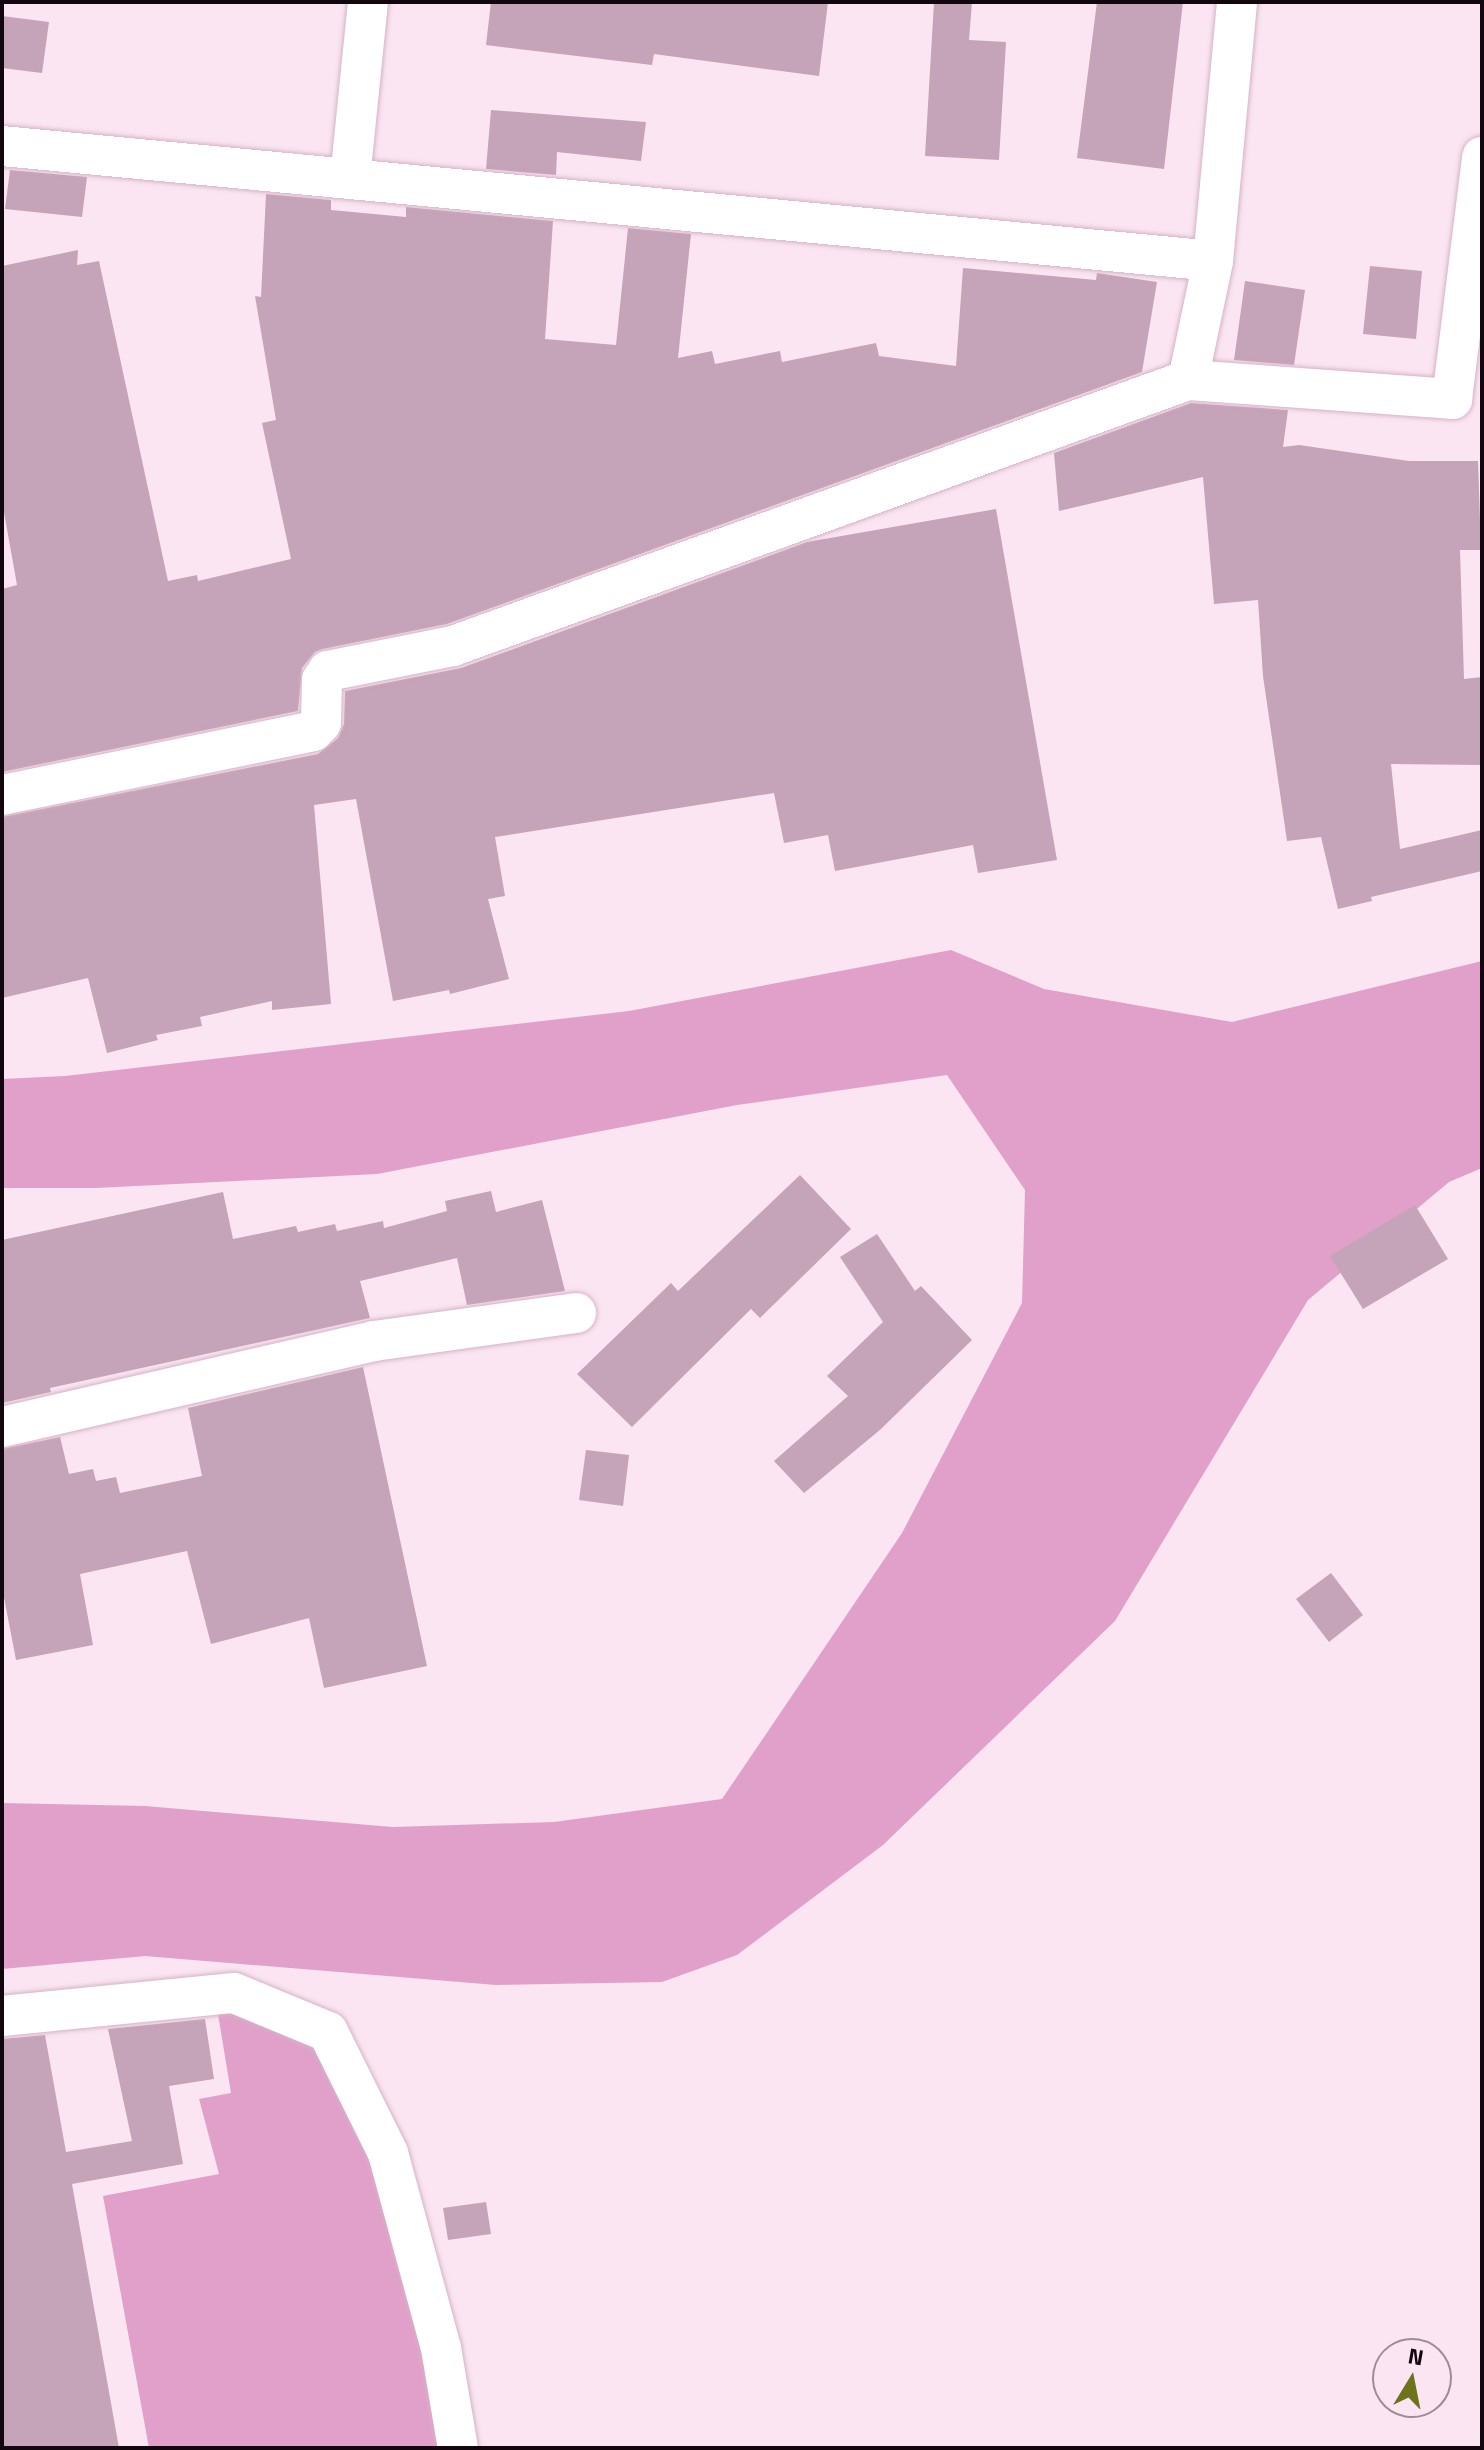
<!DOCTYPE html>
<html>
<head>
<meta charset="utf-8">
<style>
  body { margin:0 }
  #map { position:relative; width:1484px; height:2450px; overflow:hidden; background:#fbe5f2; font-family:"Titillium Web",sans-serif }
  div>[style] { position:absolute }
  .water>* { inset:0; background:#e1a0c9 }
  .building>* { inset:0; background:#c5a3b8 }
  .roads { filter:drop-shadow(0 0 2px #d5b2c7) drop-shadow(0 0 2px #d5b2c7) }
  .street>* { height:40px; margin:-20px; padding:0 20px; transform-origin:20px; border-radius:20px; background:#fff }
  span { translate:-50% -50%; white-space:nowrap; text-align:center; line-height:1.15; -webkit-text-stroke:6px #fbe5f2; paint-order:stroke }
  .frame { position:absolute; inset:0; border:4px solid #12070e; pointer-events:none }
  .north { position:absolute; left:1372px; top:2338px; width:80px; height:80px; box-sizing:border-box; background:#fbe5f2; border:2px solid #9e8c97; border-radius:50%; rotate:10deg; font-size:22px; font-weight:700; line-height:32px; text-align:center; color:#12070e }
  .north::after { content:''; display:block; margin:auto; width:28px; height:36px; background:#6d731b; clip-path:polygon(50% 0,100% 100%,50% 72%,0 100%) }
</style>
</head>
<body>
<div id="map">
  <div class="water">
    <i style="clip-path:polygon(951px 950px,1044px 989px,1232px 1022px,1482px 961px,1482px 1168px,1449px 1182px,1308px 1300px,1115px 1621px,883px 1845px,737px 1955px,662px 1982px,496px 1985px,145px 1956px,2px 1969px,2px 1803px,145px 1806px,393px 1827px,554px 1822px,722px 1799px,902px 1533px,1022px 1303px,1025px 1190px,947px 1075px,737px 1105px,377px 1174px,96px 1188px,2px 1188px,2px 1079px,65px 1076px,629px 1011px)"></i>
    <i style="clip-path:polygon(217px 2008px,311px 2039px,371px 2162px,420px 2323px,441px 2448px,149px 2448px,103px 2196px,219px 2174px,199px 2099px,231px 2093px)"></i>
  </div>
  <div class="building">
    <i style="clip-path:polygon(491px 2px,828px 2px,819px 76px,654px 54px,652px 65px,486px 45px)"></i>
    <i style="clip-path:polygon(934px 2px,972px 2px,969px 40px,1006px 42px,999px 160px,925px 156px)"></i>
    <i style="clip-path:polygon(1097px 2px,1183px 2px,1164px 169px,1077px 158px)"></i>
    <i style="clip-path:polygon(2px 16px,49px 22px,42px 73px,2px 68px)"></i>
    <i style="clip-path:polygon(491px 110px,646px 122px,641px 161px,557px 152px,556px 175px,486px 169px)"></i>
    <i style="clip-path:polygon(10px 170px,87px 177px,82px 217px,5px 209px)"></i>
    <i style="clip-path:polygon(266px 194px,331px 200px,331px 210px,406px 217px,406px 207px,553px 221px,545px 339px,616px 345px,628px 228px,691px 234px,678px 358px,712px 351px,715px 364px,780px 351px,782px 362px,876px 343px,879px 356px,956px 366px,963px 268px,1096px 280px,1097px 273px,1157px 282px,1142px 372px,447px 624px,323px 649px,315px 652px,302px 668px,298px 711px,2px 772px,2px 589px,17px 585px,2px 501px,2px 266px,78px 250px,77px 265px,99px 261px,168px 581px,197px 575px,198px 581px,291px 559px,262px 423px,276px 420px,255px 296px,261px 297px)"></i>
    <i style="clip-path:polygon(1370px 266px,1422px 271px,1416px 339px,1363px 334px)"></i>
    <i style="clip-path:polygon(1245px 281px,1305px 290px,1294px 365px,1234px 360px)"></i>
    <i style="clip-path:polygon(1191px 403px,1288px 410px,1283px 447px,1299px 445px,1409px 461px,1478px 461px,1481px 550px,1460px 550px,1464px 679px,1482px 677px,1482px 765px,1391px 764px,1400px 849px,1482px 830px,1482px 871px,1371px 897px,1372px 901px,1338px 909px,1321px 837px,1287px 841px,1263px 676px,1258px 600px,1214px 604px,1203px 477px,1059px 511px,1054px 453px)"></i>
    <i style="clip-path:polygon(996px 509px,1057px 860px,978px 873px,973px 845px,835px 871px,828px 835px,784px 843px,774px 793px,495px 837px,505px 896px,488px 899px,509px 979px,450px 994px,449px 990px,393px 1001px,356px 799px,314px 805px,331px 1004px,272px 1010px,272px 1001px,200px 1017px,202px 1026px,156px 1035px,158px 1040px,107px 1053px,88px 978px,2px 998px,2px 817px,318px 754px,338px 738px,344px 724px,345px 691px,461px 668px,807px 542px)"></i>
    <i style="clip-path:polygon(800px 1175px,851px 1229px,760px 1318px,751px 1309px,632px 1427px,577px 1374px,671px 1283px,678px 1291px)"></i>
    <i style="clip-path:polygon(491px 1191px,496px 1212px,542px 1200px,565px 1291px,467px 1305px,457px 1258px,360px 1281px,370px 1318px,50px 1388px,51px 1392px,2px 1403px,2px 1240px,223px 1192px,233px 1239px,296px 1226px,298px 1232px,335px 1224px,337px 1231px,383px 1221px,384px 1228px,447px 1211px,445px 1201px)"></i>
    <i style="clip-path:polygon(1415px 1205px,1448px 1259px,1363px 1309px,1330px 1256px)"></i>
    <i style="clip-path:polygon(877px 1234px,915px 1291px,921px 1286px,972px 1340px,881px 1429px,804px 1493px,774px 1461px,848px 1396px,827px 1376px,883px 1322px,840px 1257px)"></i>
    <i style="clip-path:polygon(363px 1367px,427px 1666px,324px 1688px,309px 1618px,211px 1644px,187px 1551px,80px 1574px,93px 1645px,16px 1660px,2px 1587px,2px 1449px,60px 1437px,69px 1474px,93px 1469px,96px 1481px,116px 1477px,120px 1493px,202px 1476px,188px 1408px)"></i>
    <i style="clip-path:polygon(586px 1450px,629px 1455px,623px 1506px,579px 1500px)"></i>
    <i style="clip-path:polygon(1331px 1573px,1363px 1615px,1329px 1642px,1296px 1599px)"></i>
    <i style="clip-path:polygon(205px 2019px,214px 2079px,169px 2086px,183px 2164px,72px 2184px,119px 2448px,2px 2448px,2px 2039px,45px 2035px,66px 2152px,132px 2141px,108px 2029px)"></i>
    <i style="clip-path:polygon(486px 2202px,491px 2234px,448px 2240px,443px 2208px)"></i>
  </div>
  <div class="roads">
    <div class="street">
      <i style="left:2px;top:146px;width:1216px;rotate:5.42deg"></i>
      <i style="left:350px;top:179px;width:178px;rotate:-84.2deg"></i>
      <i style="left:1188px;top:380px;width:122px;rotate:-78.1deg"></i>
      <i style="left:1213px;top:261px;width:260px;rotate:-84.7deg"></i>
      <i style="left:2px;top:795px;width:318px;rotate:-11.6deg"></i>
      <i style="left:313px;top:731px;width:11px;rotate:-45deg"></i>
      <i style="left:321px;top:723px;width:43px;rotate:-88.7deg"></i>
      <i style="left:322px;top:680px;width:11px;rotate:-56deg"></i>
      <i style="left:328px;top:671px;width:127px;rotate:-11.3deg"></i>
      <i style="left:453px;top:646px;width:782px;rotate:-19.9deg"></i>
      <i style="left:1188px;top:380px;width:265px;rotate:4.1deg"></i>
      <i style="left:1452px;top:399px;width:244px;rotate:-82.9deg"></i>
      <i style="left:2px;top:1427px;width:382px;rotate:-13deg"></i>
      <i style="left:374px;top:1341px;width:204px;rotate:-7.9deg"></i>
      <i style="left:2px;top:2016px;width:233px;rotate:-5.7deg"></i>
      <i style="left:234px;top:1993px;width:102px;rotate:22.5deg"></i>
      <i style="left:328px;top:2032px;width:135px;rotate:63.6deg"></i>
      <i style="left:388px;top:2153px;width:202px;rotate:74.8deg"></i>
      <i style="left:441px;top:2348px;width:101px;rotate:80.4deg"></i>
    </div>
  </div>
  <div class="frame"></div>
  <div class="north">N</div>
</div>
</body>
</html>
